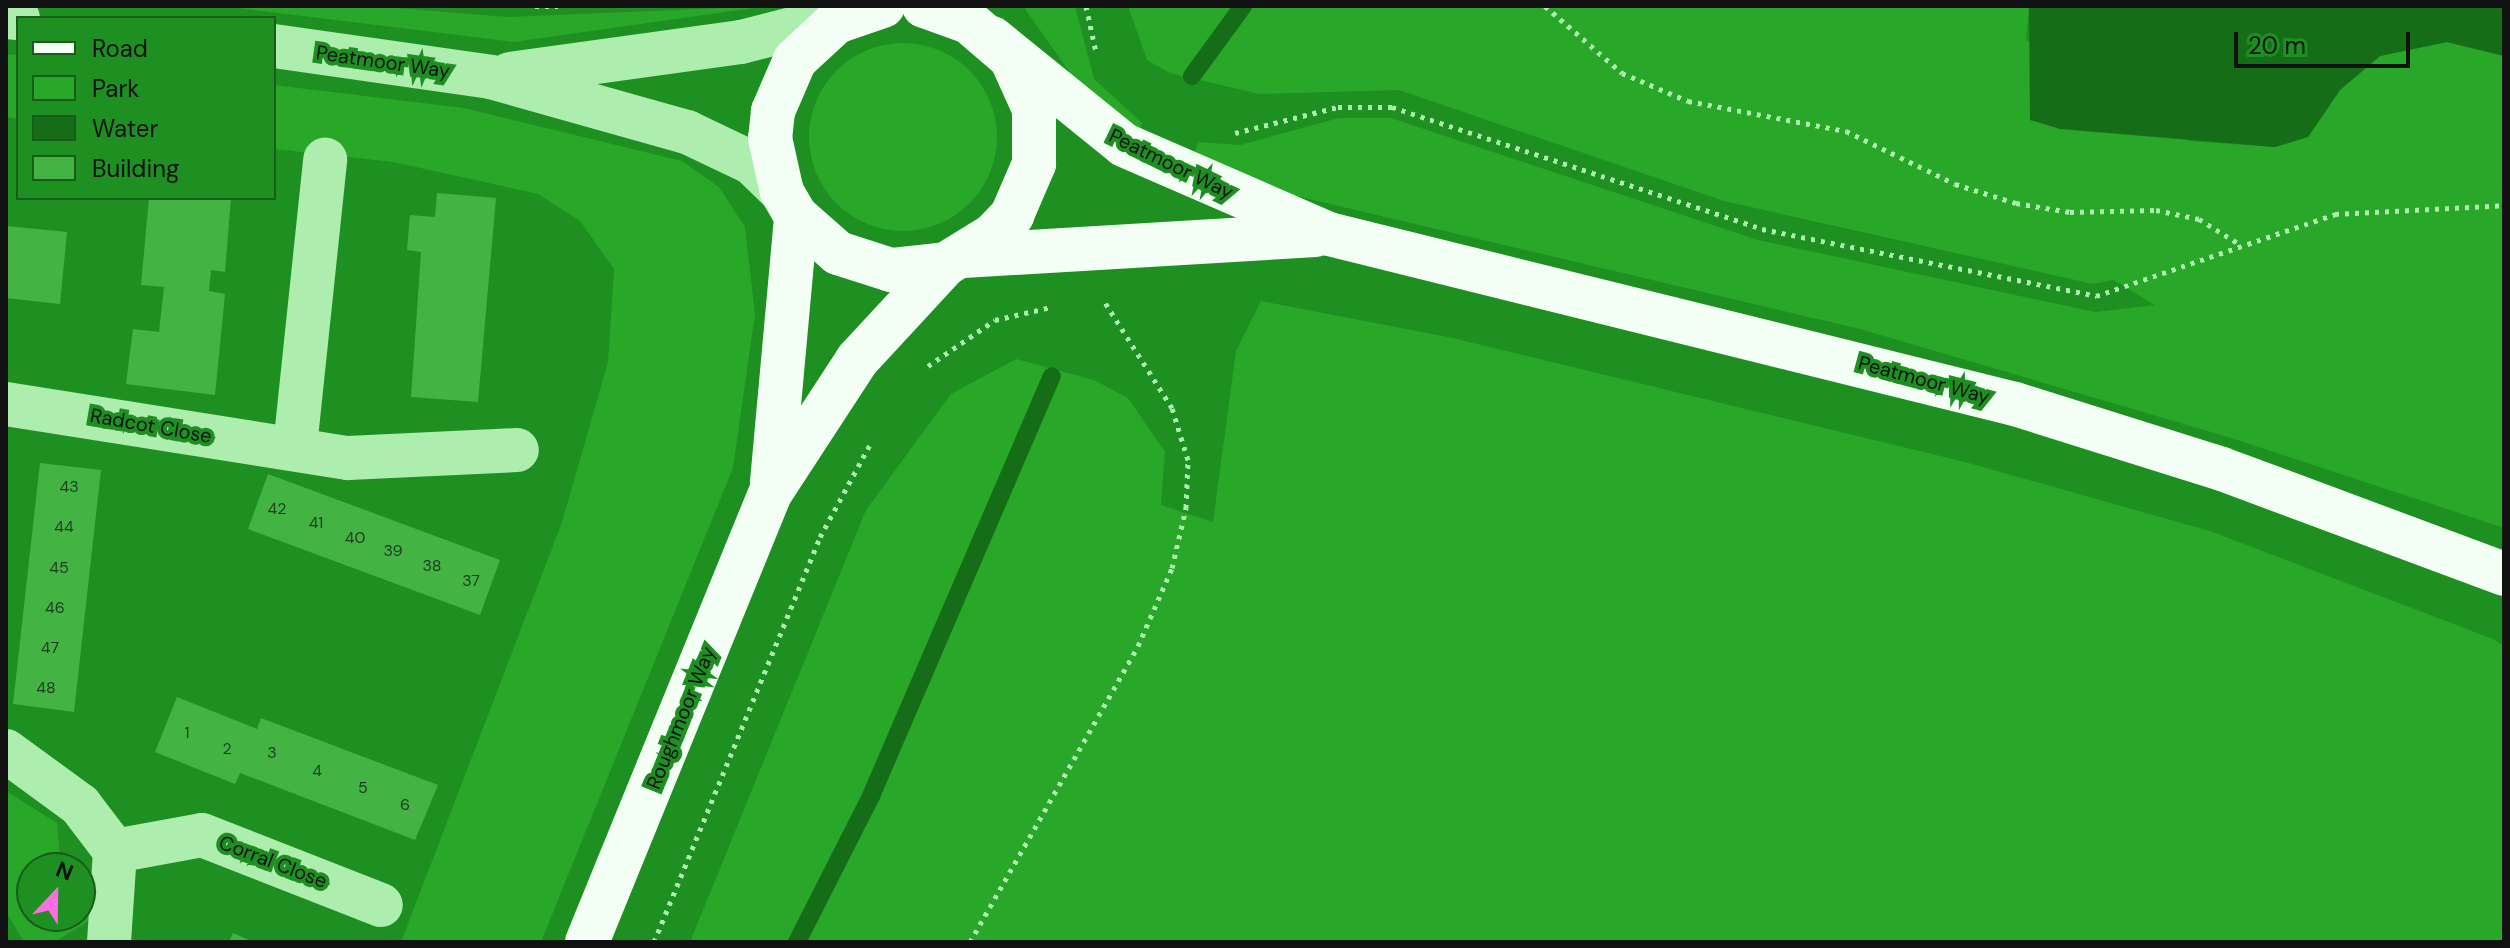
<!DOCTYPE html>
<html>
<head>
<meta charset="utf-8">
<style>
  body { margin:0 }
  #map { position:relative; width:2510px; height:948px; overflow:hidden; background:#1e8f21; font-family:"DM Sans",sans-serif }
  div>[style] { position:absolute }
  .green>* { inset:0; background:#28a729 }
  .round { border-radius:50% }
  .water>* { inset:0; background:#156d17 }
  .stream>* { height:18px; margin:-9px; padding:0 9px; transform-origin:9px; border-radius:9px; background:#156d17 }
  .building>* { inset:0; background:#43b444 }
  .path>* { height:5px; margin-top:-2.5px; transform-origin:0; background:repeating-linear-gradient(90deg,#adedae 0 4px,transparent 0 10px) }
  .minor>* { height:44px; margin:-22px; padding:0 22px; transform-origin:22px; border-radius:22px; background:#adedae }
  .major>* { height:44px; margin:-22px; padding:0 22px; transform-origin:22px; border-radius:22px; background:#f3fff4 }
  span { translate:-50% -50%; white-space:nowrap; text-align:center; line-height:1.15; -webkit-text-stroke:8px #1e8f21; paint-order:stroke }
  .number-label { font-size:16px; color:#1e3a1e }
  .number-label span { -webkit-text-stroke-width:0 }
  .street-label { font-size:20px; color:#111 }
  .frame { position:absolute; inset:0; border:8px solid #111; pointer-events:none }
  .legend { position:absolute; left:16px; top:16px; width:260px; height:184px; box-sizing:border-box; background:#1e8f21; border:2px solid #195d1b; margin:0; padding:10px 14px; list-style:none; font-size:24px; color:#111 }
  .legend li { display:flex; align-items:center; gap:16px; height:40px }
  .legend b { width:40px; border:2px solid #195d1b }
  .north { position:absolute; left:16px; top:852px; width:80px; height:80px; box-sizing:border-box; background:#1e8f21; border:2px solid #195d1b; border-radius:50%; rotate:22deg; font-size:22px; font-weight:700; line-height:32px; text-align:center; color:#111 }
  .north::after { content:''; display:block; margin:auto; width:28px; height:36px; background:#fb6de3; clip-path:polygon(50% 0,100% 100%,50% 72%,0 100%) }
  .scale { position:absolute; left:2234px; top:32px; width:176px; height:36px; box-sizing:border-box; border:4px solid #111; border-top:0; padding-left:10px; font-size:24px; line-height:28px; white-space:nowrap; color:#111; -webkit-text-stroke:6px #1e8f21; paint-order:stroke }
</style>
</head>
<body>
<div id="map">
  <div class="green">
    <i style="clip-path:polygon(222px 6px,372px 6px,508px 17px,767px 6px,514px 42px)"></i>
    <i style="clip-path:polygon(1023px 6px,1075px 6px,1094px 79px,1142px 123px,1139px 132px,1077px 83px)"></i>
    <i style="clip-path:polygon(1128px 6px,2029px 6px,2026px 40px,2188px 141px,2275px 147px,2308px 137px,2340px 90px,2380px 56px,2447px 42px,2504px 56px,2504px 528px,2228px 437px,1860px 329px,1292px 195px,1193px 155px,1199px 142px,1240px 145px,1339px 118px,1391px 118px,1758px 240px,2095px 312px,2155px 305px,2113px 280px,2093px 284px,1724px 201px,1399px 90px,1259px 94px,1170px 73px,1147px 60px)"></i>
    <i class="round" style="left:809px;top:43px;width:188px;height:188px"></i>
    <i style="clip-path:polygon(6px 54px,18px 55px,18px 119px,6px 117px)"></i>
    <i style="clip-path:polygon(274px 85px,464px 108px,682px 161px,719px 187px,745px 227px,755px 314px,733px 468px,541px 942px,401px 942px,562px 522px,608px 362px,614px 269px,580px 221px,538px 194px,393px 162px,274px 149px)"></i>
    <i style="clip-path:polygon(1261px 301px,1453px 338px,1965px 462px,2210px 531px,2493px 639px,2504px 646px,2504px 942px,690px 942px,866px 510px,951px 394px,1016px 359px,1094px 380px,1128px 398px,1165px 452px,1161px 505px,1213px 522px,1236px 351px)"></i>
    <i style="clip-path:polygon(6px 791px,57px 823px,61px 868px,32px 868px,32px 916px,80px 916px,80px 903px,93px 918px,55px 942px,24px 942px,6px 912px)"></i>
  </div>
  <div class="water">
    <i style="clip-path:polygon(2029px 6px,2504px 6px,2504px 56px,2447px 42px,2380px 56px,2340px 90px,2308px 137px,2275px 147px,2060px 129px,2030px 120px)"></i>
  </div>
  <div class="stream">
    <i style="left:1192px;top:76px;width:87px;rotate:-53.9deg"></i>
    <i style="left:797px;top:942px;width:164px;rotate:-63.1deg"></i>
    <i style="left:871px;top:796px;width:457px;rotate:-66.7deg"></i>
  </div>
  <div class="building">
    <i style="clip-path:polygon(437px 193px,496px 198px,478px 402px,411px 397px,421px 252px,407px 250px,410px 215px,435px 217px)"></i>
    <i style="clip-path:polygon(149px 198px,231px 198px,225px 272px,211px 270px,209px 291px,225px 294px,215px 395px,126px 384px,133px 329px,159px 332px,164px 287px,141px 285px)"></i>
    <i style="clip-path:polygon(6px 226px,67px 232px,60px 304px,6px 298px)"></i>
    <i style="clip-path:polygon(40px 463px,101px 470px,74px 712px,13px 704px)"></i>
    <i style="clip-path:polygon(268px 474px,500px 560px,480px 615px,248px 529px)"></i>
    <i style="clip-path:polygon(177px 697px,257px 729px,261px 718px,438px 785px,415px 840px,240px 773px,235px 784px,155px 752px)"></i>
    <i style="clip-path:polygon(233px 933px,253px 942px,229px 942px)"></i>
  </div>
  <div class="path">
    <i style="left:535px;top:6px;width:23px"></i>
    <i style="left:1086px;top:6px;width:47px;rotate:77.7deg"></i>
    <i style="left:1545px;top:6px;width:102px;rotate:41deg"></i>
    <i style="left:1622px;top:73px;width:72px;rotate:23deg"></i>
    <i style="left:1688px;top:101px;width:161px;rotate:10.8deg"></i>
    <i style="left:1846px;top:131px;width:121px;rotate:25.9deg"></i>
    <i style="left:1955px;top:184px;width:64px;rotate:17.3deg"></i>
    <i style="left:2016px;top:203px;width:55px;rotate:9.5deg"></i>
    <i style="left:2070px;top:212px;width:86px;rotate:-1.3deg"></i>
    <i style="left:2156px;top:210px;width:44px;rotate:11.8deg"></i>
    <i style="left:2199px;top:219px;width:49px;rotate:31.8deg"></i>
    <i style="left:1235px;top:133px;width:106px;rotate:-14.2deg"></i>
    <i style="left:1338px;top:107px;width:54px"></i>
    <i style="left:1392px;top:107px;width:390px;rotate:18.2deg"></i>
    <i style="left:1762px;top:229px;width:341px;rotate:11.3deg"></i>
    <i style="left:2096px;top:296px;width:253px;rotate:-18.9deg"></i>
    <i style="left:2335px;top:214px;width:169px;rotate:-3deg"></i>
    <i style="left:928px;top:366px;width:81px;rotate:-34.5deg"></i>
    <i style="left:995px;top:320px;width:57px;rotate:-13.1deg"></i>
    <i style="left:654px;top:942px;width:438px;rotate:-67.7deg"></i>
    <i style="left:820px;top:537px;width:109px;rotate:-61.6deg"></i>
    <i style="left:970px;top:942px;width:340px;rotate:-60.4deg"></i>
    <i style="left:1138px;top:646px;width:85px;rotate:-66.4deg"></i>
    <i style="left:1172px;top:568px;width:62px;rotate:-76.9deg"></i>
    <i style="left:1186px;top:508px;width:48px;rotate:-87.6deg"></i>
    <i style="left:1188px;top:460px;width:54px;rotate:-107.1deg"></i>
    <i style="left:1172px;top:408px;width:127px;rotate:-122.4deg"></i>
  </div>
  <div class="minor">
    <i style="left:6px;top:17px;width:12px;rotate:5deg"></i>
    <i style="left:274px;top:46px;width:219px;rotate:8.1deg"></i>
    <i style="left:491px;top:77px;width:204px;rotate:15.7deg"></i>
    <i style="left:687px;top:132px;width:72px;rotate:25.5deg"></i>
    <i style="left:752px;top:163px;width:42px;rotate:44deg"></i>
    <i style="left:510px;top:74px;width:233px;rotate:-7.9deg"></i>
    <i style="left:741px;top:42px;width:118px;rotate:-14.3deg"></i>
    <i style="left:6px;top:404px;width:346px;rotate:9deg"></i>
    <i style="left:348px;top:458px;width:169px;rotate:-2.7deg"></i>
    <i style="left:295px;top:447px;width:289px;rotate:-84deg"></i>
    <i style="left:6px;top:751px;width:92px;rotate:36.1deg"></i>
    <i style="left:80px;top:805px;width:58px;rotate:52.7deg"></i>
    <i style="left:115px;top:851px;width:88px;rotate:-10.4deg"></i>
    <i style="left:202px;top:835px;width:192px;rotate:21.4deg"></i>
    <i style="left:109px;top:942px;width:91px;rotate:-86.2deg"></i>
  </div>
  <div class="major">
    <i style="left:883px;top:6px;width:50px;rotate:161.2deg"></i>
    <i style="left:836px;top:22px;width:56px;rotate:137.2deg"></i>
    <i style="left:795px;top:60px;width:56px;rotate:113.3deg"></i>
    <i style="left:773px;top:111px;width:27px;rotate:96deg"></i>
    <i style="left:770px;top:138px;width:55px;rotate:77.5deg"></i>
    <i style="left:782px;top:192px;width:28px;rotate:60deg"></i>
    <i style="left:796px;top:216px;width:56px;rotate:41.4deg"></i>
    <i style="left:838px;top:253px;width:56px;rotate:17.8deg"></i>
    <i style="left:891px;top:270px;width:55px;rotate:-6.2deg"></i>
    <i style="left:946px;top:264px;width:55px;rotate:-31.7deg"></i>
    <i style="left:993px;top:235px;width:28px;rotate:-46deg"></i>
    <i style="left:1012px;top:215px;width:56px;rotate:-66.7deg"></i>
    <i style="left:1034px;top:164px;width:55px;rotate:-90deg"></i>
    <i style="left:1034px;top:109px;width:56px;rotate:-114.3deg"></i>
    <i style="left:1011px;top:58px;width:55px;rotate:-139.4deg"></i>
    <i style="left:969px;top:22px;width:48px;rotate:-160.4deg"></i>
    <i style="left:992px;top:38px;width:170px;rotate:39deg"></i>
    <i style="left:1124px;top:145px;width:223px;rotate:23.5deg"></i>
    <i style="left:1329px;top:234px;width:707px;rotate:13.92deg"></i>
    <i style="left:2015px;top:404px;width:217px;rotate:17.4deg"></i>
    <i style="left:2222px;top:469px;width:301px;rotate:20.4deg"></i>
    <i style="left:963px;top:256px;width:353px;rotate:-3.4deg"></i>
    <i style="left:772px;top:482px;width:267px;rotate:-84.8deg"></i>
    <i style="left:587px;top:942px;width:486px;rotate:-67.8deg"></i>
    <i style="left:771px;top:492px;width:158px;rotate:-56.9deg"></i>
    <i style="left:857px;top:360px;width:131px;rotate:-47.2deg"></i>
  </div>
  <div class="number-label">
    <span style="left:69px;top:487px">43</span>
    <span style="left:277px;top:509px">42</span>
    <span style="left:316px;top:523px">41</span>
    <span style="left:64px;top:527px">44</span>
    <span style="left:355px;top:538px">40</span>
    <span style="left:393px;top:551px">39</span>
    <span style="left:432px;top:566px">38</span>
    <span style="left:59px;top:568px">45</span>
    <span style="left:471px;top:581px">37</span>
    <span style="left:55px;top:608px">46</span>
    <span style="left:50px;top:648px">47</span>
    <span style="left:46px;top:688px">48</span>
    <span style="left:187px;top:733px">1</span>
    <span style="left:227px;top:749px">2</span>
    <span style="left:272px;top:753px">3</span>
    <span style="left:317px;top:771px">4</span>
    <span style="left:363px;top:788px">5</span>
    <span style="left:405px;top:805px">6</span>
  </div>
  <div class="street-label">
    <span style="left:383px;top:62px;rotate:8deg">Peatmoor Way</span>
    <span style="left:1171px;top:164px;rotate:26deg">Peatmoor Way</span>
    <span style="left:1924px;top:380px;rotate:15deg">Peatmoor Way</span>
    <span style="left:151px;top:426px;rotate:10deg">Radcot Close</span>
    <span style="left:681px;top:718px;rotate:-68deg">Roughmoor Way</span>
    <span style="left:273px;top:862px;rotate:21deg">Corral Close</span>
  </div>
  <div class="frame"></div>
  <ul class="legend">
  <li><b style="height:10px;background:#f3fff4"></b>Road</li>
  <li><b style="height:22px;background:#28a729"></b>Park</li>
  <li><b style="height:22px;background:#156d17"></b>Water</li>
  <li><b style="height:22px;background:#43b444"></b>Building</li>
  </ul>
  <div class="north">N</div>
  <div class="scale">20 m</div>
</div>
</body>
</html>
